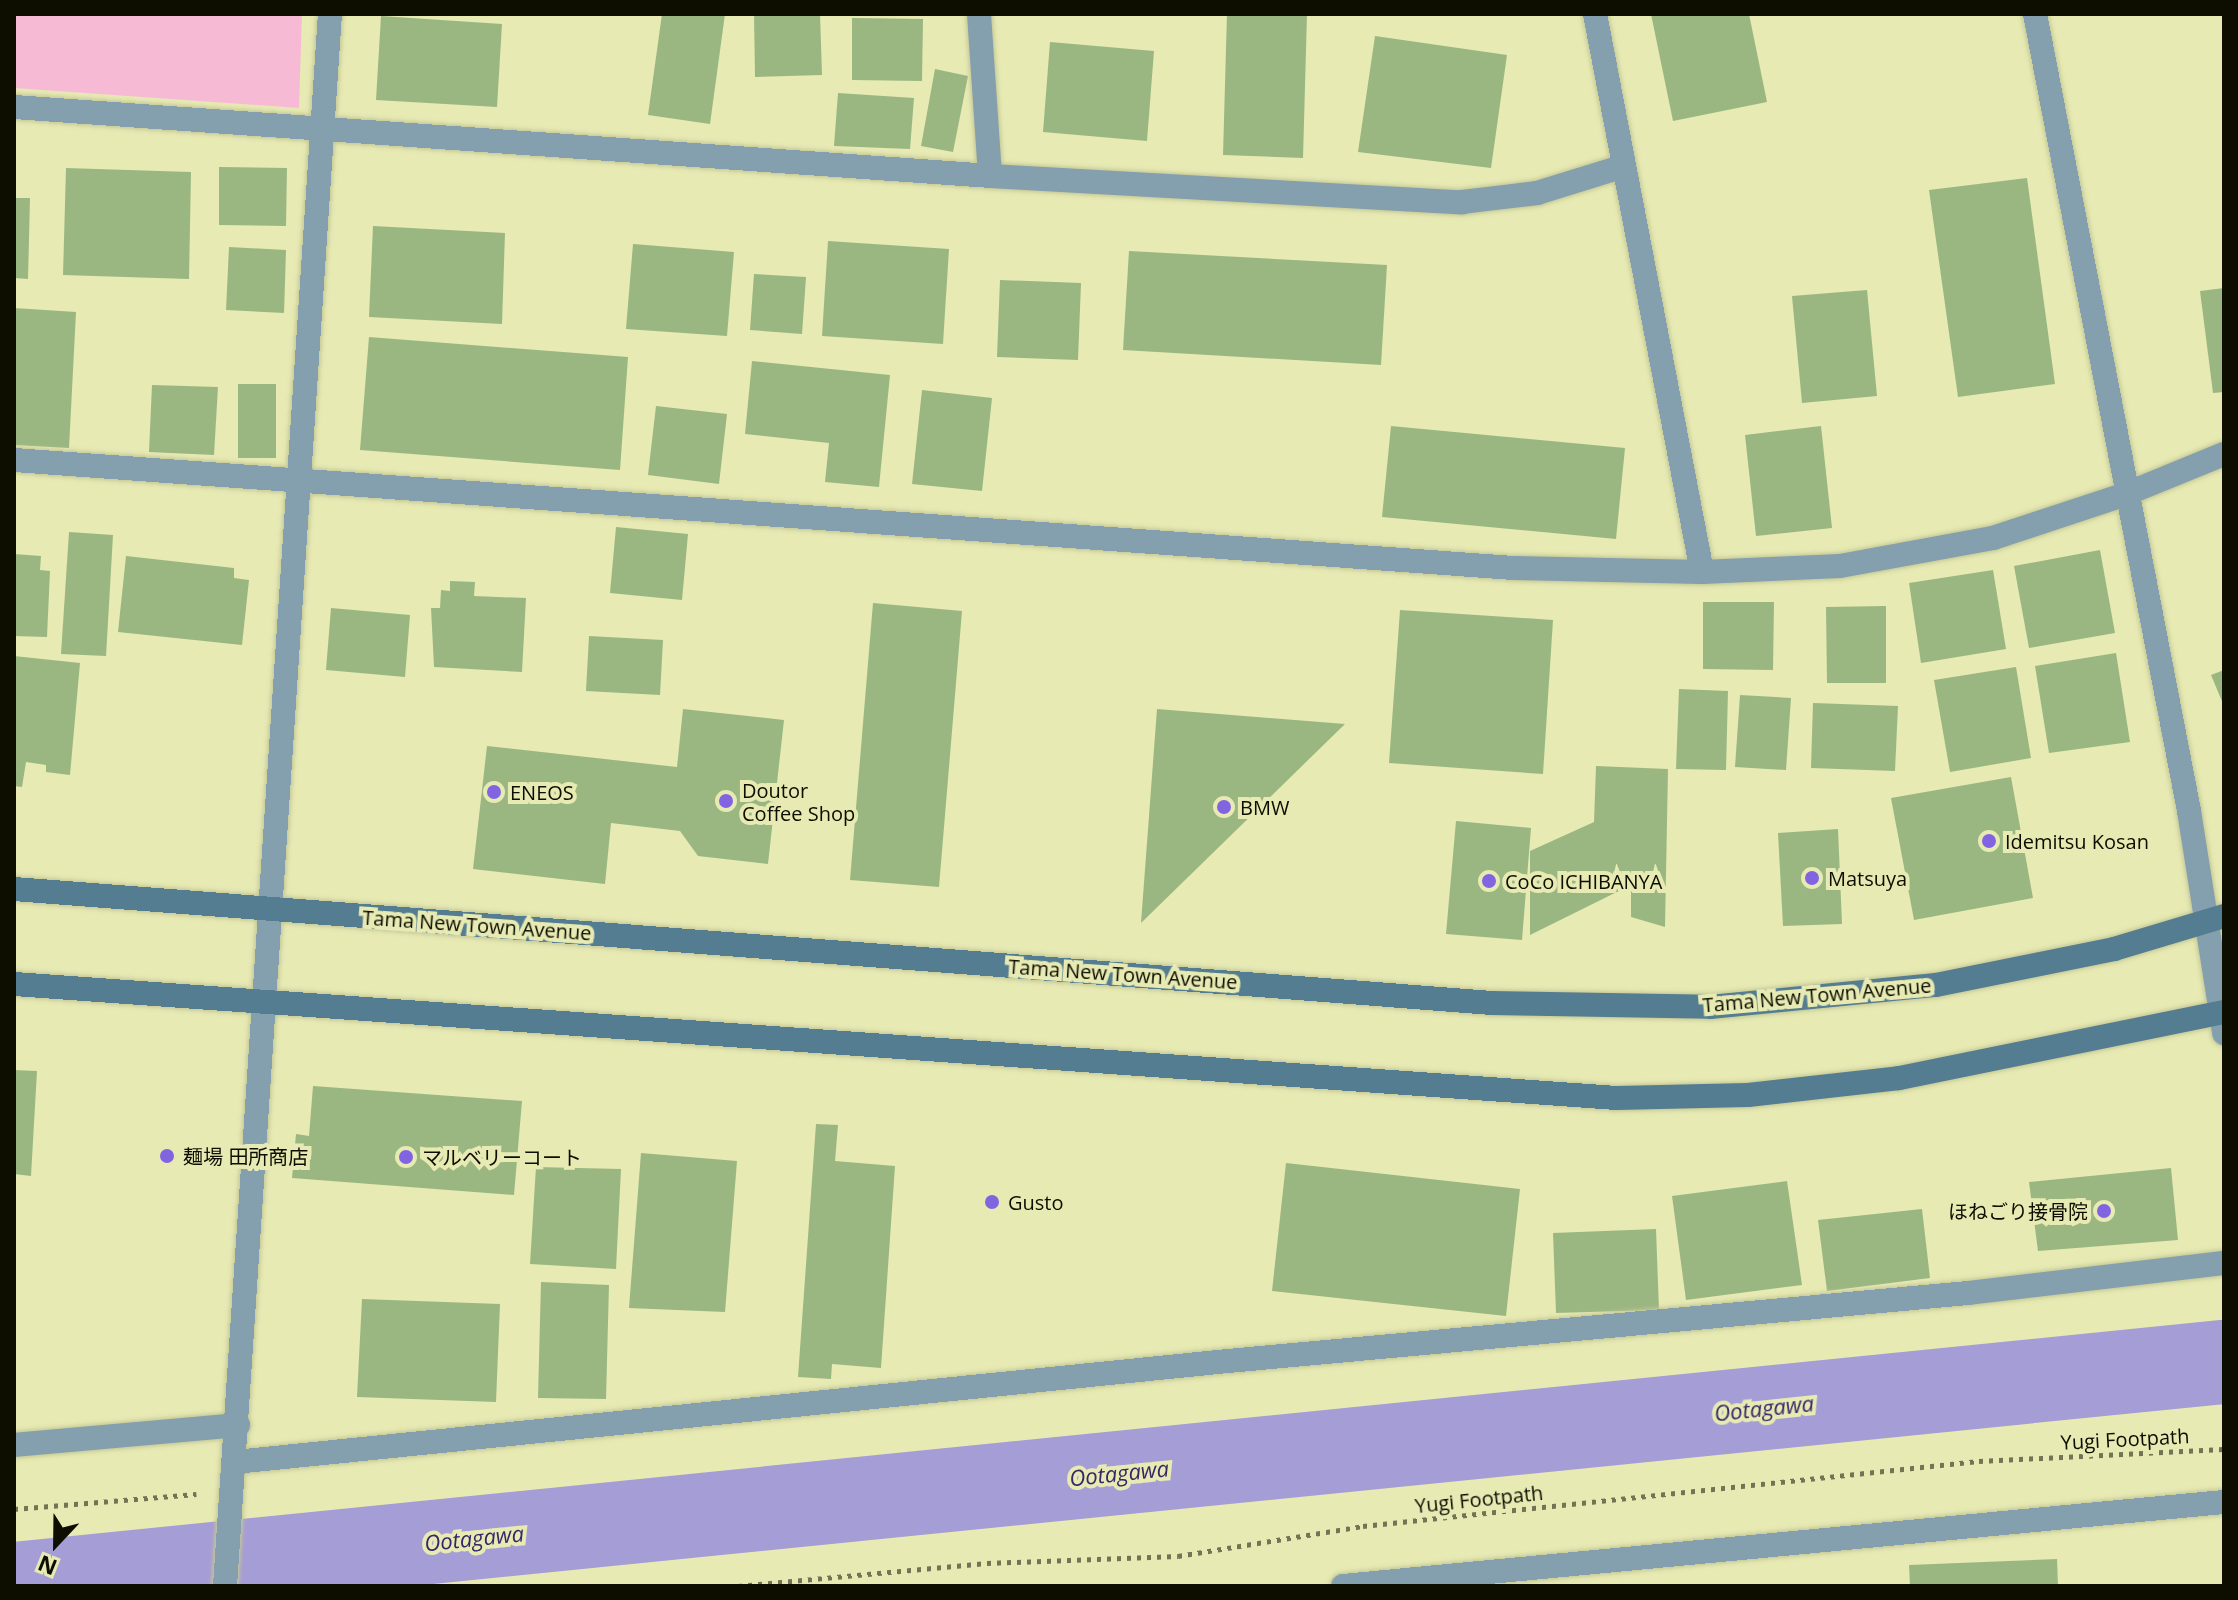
<!DOCTYPE html>
<html>
<head>
<meta charset="utf-8">
<style>
  body { margin:0 }
  #map { position:relative; width:2238px; height:1600px; overflow:hidden; background:#e7eab3; font-family:"Open Sans","Noto Sans JP",sans-serif }
  div>[style] { position:absolute }
  .green>* { inset:0; background:#f7bad5 }
  .river>* { height:84px; margin:-42px; padding:0 42px; transform-origin:42px; border-radius:42px; background:#a59dd6 }
  .building>* { inset:0; background:#9bb781 }
  .path>* { height:5px; margin-top:-2.5px; transform-origin:0; background:repeating-linear-gradient(90deg,#727453 0 4px,transparent 0 10px) }
  .roads { filter:drop-shadow(0 0 2px #c4c796) drop-shadow(0 0 2px #c4c796) }
  .minor>* { height:24px; margin:-12px; padding:0 12px; transform-origin:12px; border-radius:12px; background:#849fad }
  .tertiary>* { height:24px; margin:-12px; padding:0 12px; transform-origin:12px; border-radius:12px; background:#849fad }
  .secondary>* { height:24px; margin:-12px; padding:0 12px; transform-origin:12px; border-radius:12px; background:#547d91 }
  .dots>* { width:22px; height:22px; translate:-50% -50%; box-sizing:border-box; border:4px solid #e7eab3; border-radius:50% }
  span { translate:-50% -50%; white-space:nowrap; text-align:center; line-height:1.15; -webkit-text-stroke:8px #e7eab3; paint-order:stroke }
  .poi-label { font-size:20px; color:#0d0d00 }
  .left { translate:0 -50%; text-align:left }
  .right { translate:-100% -50%; text-align:right }
  .street-label { font-size:20px; color:#0d0d00 }
  .water-label { font-size:22px; color:#362668; font-style:italic }
  .frame { position:absolute; inset:0; border:16px solid #0d0d00; pointer-events:none }
  .north { position:absolute; left:16px; top:1504px; width:80px; height:80px; -webkit-text-stroke:6px #e7eab3; paint-order:stroke; rotate:202deg; font-size:22px; font-weight:700; line-height:32px; text-align:center; color:#0d0d00 }
  .north::after { content:''; display:block; margin:auto; width:28px; height:36px; background:#0d0d00; clip-path:polygon(50% 0,100% 100%,50% 72%,0 100%) }
</style>
</head>
<body>
<div id="map">
  <div class="green">
    <i style="clip-path:polygon(14px 14px,302px 14px,299px 108px,14px 88px)"></i>
  </div>
  <div class="river">
    <i style="left:14px;top:1584px;width:2221px;rotate:-5.74deg"></i>
  </div>
  <div class="building">
    <i style="clip-path:polygon(662px 14px,725px 14px,710px 124px,648px 115px)"></i>
    <i style="clip-path:polygon(754px 14px,820px 14px,822px 75px,755px 77px)"></i>
    <i style="clip-path:polygon(1227px 14px,1307px 14px,1303px 158px,1223px 155px)"></i>
    <i style="clip-path:polygon(1651px 14px,1749px 14px,1767px 102px,1673px 121px)"></i>
    <i style="clip-path:polygon(381px 16px,502px 24px,497px 107px,376px 100px)"></i>
    <i style="clip-path:polygon(852px 18px,923px 19px,922px 81px,852px 80px)"></i>
    <i style="clip-path:polygon(1375px 36px,1507px 55px,1491px 168px,1358px 152px)"></i>
    <i style="clip-path:polygon(1050px 42px,1154px 51px,1147px 141px,1043px 132px)"></i>
    <i style="clip-path:polygon(935px 69px,968px 76px,953px 152px,921px 146px)"></i>
    <i style="clip-path:polygon(838px 93px,914px 98px,910px 149px,834px 146px)"></i>
    <i style="clip-path:polygon(219px 167px,287px 168px,286px 226px,219px 225px)"></i>
    <i style="clip-path:polygon(66px 168px,191px 172px,189px 279px,63px 275px)"></i>
    <i style="clip-path:polygon(2027px 178px,2055px 384px,1958px 397px,1929px 190px)"></i>
    <i style="clip-path:polygon(14px 198px,30px 198px,28px 279px,14px 278px)"></i>
    <i style="clip-path:polygon(373px 226px,505px 233px,502px 324px,369px 317px)"></i>
    <i style="clip-path:polygon(828px 241px,949px 249px,943px 344px,822px 336px)"></i>
    <i style="clip-path:polygon(633px 244px,734px 252px,727px 336px,626px 329px)"></i>
    <i style="clip-path:polygon(229px 247px,286px 250px,284px 313px,226px 310px)"></i>
    <i style="clip-path:polygon(1129px 251px,1387px 265px,1381px 365px,1123px 350px)"></i>
    <i style="clip-path:polygon(754px 274px,806px 277px,802px 334px,750px 330px)"></i>
    <i style="clip-path:polygon(1000px 280px,1081px 283px,1078px 360px,997px 357px)"></i>
    <i style="clip-path:polygon(2224px 288px,2224px 392px,2213px 393px,2200px 291px)"></i>
    <i style="clip-path:polygon(1867px 290px,1877px 396px,1802px 403px,1792px 296px)"></i>
    <i style="clip-path:polygon(14px 308px,76px 312px,69px 448px,14px 445px)"></i>
    <i style="clip-path:polygon(369px 337px,628px 357px,620px 470px,360px 450px)"></i>
    <i style="clip-path:polygon(752px 361px,890px 375px,879px 487px,825px 482px,829px 443px,745px 434px)"></i>
    <i style="clip-path:polygon(238px 384px,276px 384px,276px 458px,238px 458px)"></i>
    <i style="clip-path:polygon(152px 385px,218px 387px,214px 455px,149px 452px)"></i>
    <i style="clip-path:polygon(922px 390px,992px 398px,982px 491px,912px 484px)"></i>
    <i style="clip-path:polygon(656px 406px,727px 414px,719px 484px,648px 475px)"></i>
    <i style="clip-path:polygon(1391px 426px,1625px 448px,1616px 539px,1382px 517px)"></i>
    <i style="clip-path:polygon(1821px 426px,1832px 528px,1756px 536px,1745px 435px)"></i>
    <i style="clip-path:polygon(616px 527px,688px 534px,682px 600px,610px 593px)"></i>
    <i style="clip-path:polygon(69px 532px,113px 535px,106px 656px,61px 654px)"></i>
    <i style="clip-path:polygon(2100px 550px,2115px 633px,2029px 648px,2014px 566px)"></i>
    <i style="clip-path:polygon(14px 554px,41px 556px,40px 570px,50px 571px,47px 637px,14px 636px)"></i>
    <i style="clip-path:polygon(126px 556px,234px 568px,234px 578px,249px 580px,242px 645px,118px 632px)"></i>
    <i style="clip-path:polygon(1993px 570px,2006px 649px,1921px 663px,1909px 583px)"></i>
    <i style="clip-path:polygon(450px 581px,475px 582px,474px 596px,526px 598px,522px 672px,434px 667px,431px 608px,440px 608px,441px 590px,450px 591px)"></i>
    <i style="clip-path:polygon(1703px 602px,1774px 602px,1773px 670px,1703px 669px)"></i>
    <i style="clip-path:polygon(873px 603px,962px 611px,939px 887px,850px 880px)"></i>
    <i style="clip-path:polygon(1886px 606px,1886px 683px,1827px 683px,1826px 607px)"></i>
    <i style="clip-path:polygon(331px 608px,410px 615px,405px 677px,326px 670px)"></i>
    <i style="clip-path:polygon(1400px 610px,1553px 620px,1543px 774px,1389px 763px)"></i>
    <i style="clip-path:polygon(589px 636px,663px 640px,660px 695px,586px 691px)"></i>
    <i style="clip-path:polygon(2116px 653px,2130px 742px,2049px 753px,2035px 666px)"></i>
    <i style="clip-path:polygon(14px 656px,80px 663px,70px 775px,46px 772px,46px 765px,26px 762px,22px 787px,14px 786px)"></i>
    <i style="clip-path:polygon(2016px 667px,2031px 758px,1950px 772px,1934px 680px)"></i>
    <i style="clip-path:polygon(2224px 670px,2224px 706px,2211px 675px)"></i>
    <i style="clip-path:polygon(1679px 689px,1728px 691px,1726px 770px,1676px 769px)"></i>
    <i style="clip-path:polygon(1740px 695px,1791px 698px,1786px 770px,1735px 767px)"></i>
    <i style="clip-path:polygon(1813px 703px,1898px 706px,1895px 771px,1811px 768px)"></i>
    <i style="clip-path:polygon(683px 709px,784px 720px,768px 864px,698px 856px,680px 831px,611px 823px,605px 884px,473px 869px,487px 746px,677px 767px)"></i>
    <i style="clip-path:polygon(1157px 709px,1345px 724px,1141px 923px)"></i>
    <i style="clip-path:polygon(1596px 766px,1668px 769px,1665px 927px,1631px 917px,1631px 885px,1530px 935px,1530px 851px,1594px 822px)"></i>
    <i style="clip-path:polygon(2011px 777px,2033px 898px,1914px 920px,1891px 798px)"></i>
    <i style="clip-path:polygon(1456px 821px,1531px 828px,1522px 940px,1446px 934px)"></i>
    <i style="clip-path:polygon(1838px 829px,1842px 924px,1783px 926px,1778px 833px)"></i>
    <i style="clip-path:polygon(14px 1070px,37px 1071px,31px 1176px,14px 1174px)"></i>
    <i style="clip-path:polygon(313px 1086px,522px 1101px,514px 1195px,292px 1178px,296px 1134px,309px 1136px)"></i>
    <i style="clip-path:polygon(816px 1124px,838px 1125px,835px 1161px,895px 1166px,881px 1368px,832px 1364px,831px 1379px,798px 1377px)"></i>
    <i style="clip-path:polygon(641px 1153px,737px 1161px,725px 1312px,629px 1308px)"></i>
    <i style="clip-path:polygon(1286px 1163px,1520px 1189px,1506px 1316px,1272px 1291px)"></i>
    <i style="clip-path:polygon(536px 1167px,621px 1169px,616px 1269px,530px 1264px)"></i>
    <i style="clip-path:polygon(2171px 1168px,2178px 1240px,2038px 1251px,2029px 1182px)"></i>
    <i style="clip-path:polygon(1787px 1181px,1802px 1285px,1686px 1300px,1672px 1196px)"></i>
    <i style="clip-path:polygon(1922px 1209px,1930px 1278px,1827px 1291px,1818px 1220px)"></i>
    <i style="clip-path:polygon(1656px 1229px,1659px 1310px,1556px 1313px,1553px 1233px)"></i>
    <i style="clip-path:polygon(541px 1282px,609px 1285px,606px 1399px,538px 1398px)"></i>
    <i style="clip-path:polygon(362px 1299px,500px 1304px,496px 1402px,357px 1397px)"></i>
    <i style="clip-path:polygon(2057px 1559px,2058px 1586px,1910px 1586px,1909px 1565px)"></i>
  </div>
  <div class="path">
    <i style="left:14px;top:1509px;width:183px;rotate:-4.7deg"></i>
    <i style="left:738px;top:1586px;width:250px;rotate:-5.3deg"></i>
    <i style="left:987px;top:1563px;width:191px;rotate:-2.1deg"></i>
    <i style="left:1178px;top:1556px;width:187px;rotate:-9.2deg"></i>
    <i style="left:1363px;top:1526px;width:619px;rotate:-6.02deg"></i>
    <i style="left:1979px;top:1461px;width:245px;rotate:-2.8deg"></i>
  </div>
  <div class="roads">
    <div class="minor">
      <i style="left:979px;top:14px;width:162px;rotate:86.1deg"></i>
      <i style="left:1595px;top:14px;width:568px;rotate:79.14deg"></i>
      <i style="left:14px;top:107px;width:978px;rotate:4.04deg"></i>
      <i style="left:990px;top:176px;width:473px;rotate:3.2deg"></i>
      <i style="left:1462px;top:202px;width:76px;rotate:-6.8deg"></i>
      <i style="left:1537px;top:193px;width:91px;rotate:-17.2deg"></i>
      <i style="left:14px;top:460px;width:1504px;rotate:4.12deg"></i>
      <i style="left:1514px;top:568px;width:188px;rotate:1.2deg"></i>
      <i style="left:1702px;top:572px;width:138px;rotate:-2.5deg"></i>
      <i style="left:1840px;top:566px;width:156px;rotate:-10.4deg"></i>
      <i style="left:1993px;top:538px;width:140px;rotate:-18.3deg"></i>
      <i style="left:2126px;top:494px;width:106px;rotate:-22.2deg"></i>
      <i style="left:14px;top:1445px;width:225px;rotate:-5.1deg"></i>
      <i style="left:235px;top:1462px;width:987px;rotate:-5.81deg"></i>
      <i style="left:1217px;top:1362px;width:754px;rotate:-5.25deg"></i>
      <i style="left:1968px;top:1293px;width:258px;rotate:-6.7deg"></i>
      <i style="left:225px;top:1586px;width:1576px;rotate:-86.18deg"></i>
      <i style="left:1343px;top:1586px;width:885px;rotate:-5.45deg"></i>
    </div>
    <div class="tertiary">
      <i style="left:2035px;top:14px;width:812px;rotate:79.06deg"></i>
      <i style="left:2189px;top:811px;width:225px;rotate:81deg"></i>
    </div>
    <div class="secondary">
      <i style="left:14px;top:889px;width:1481px;rotate:4.41deg"></i>
      <i style="left:1491px;top:1003px;width:219px;rotate:1deg"></i>
      <i style="left:1710px;top:1007px;width:227px;rotate:-5.6deg"></i>
      <i style="left:1936px;top:985px;width:182px;rotate:-11.4deg"></i>
      <i style="left:2114px;top:949px;width:115px;rotate:-16.7deg"></i>
      <i style="left:14px;top:984px;width:1607px;rotate:4.07deg"></i>
      <i style="left:1617px;top:1098px;width:131px;rotate:-1.3deg"></i>
      <i style="left:1748px;top:1095px;width:152px;rotate:-6.4deg"></i>
      <i style="left:1899px;top:1078px;width:332px;rotate:-11.5deg"></i>
    </div>
  </div>
  <div class="dots">
    <i style="left:494px;top:792px;background:#8165e0"></i>
    <i style="left:726px;top:801px;background:#8165e0"></i>
    <i style="left:1224px;top:807px;background:#8165e0"></i>
    <i style="left:1989px;top:841px;background:#8165e0"></i>
    <i style="left:1812px;top:878px;background:#8165e0"></i>
    <i style="left:1489px;top:881px;background:#8165e0"></i>
    <i style="left:167px;top:1156px;background:#8165e0"></i>
    <i style="left:406px;top:1157px;background:#8165e0"></i>
    <i style="left:992px;top:1202px;background:#8165e0"></i>
    <i style="left:2104px;top:1211px;background:#8165e0"></i>
  </div>
  <div class="poi-label">
    <span class="left" style="left:742px;top:802px">Doutor<br>Coffee Shop</span>
    <span class="left" style="left:510px;top:792px">ENEOS</span>
    <span class="left" style="left:1240px;top:807px">BMW</span>
    <span class="left" style="left:2005px;top:841px">Idemitsu Kosan</span>
    <span class="left" style="left:1828px;top:878px">Matsuya</span>
    <span class="left" style="left:1505px;top:881px">CoCo ICHIBANYA</span>
    <span class="left" style="left:183px;top:1156px">麺場 田所商店</span>
    <span class="left" style="left:422px;top:1157px">マルベリーコート</span>
    <span class="left" style="left:1008px;top:1202px">Gusto</span>
    <span class="right" style="left:2088px;top:1211px">ほねごり接骨院</span>
  </div>
  <div class="street-label">
    <span style="left:477px;top:925px;rotate:4deg">Tama New Town Avenue</span>
    <span style="left:1123px;top:974px;rotate:4deg">Tama New Town Avenue</span>
    <span style="left:1817px;top:995px;rotate:-5deg">Tama New Town Avenue</span>
    <span style="left:2125px;top:1439px;rotate:-3deg">Yugi Footpath</span>
    <span style="left:1479px;top:1499px;rotate:-6deg">Yugi Footpath</span>
  </div>
  <div class="water-label">
    <span style="left:1764px;top:1408px;rotate:-6deg">Ootagawa</span>
    <span style="left:1119px;top:1473px;rotate:-6deg">Ootagawa</span>
    <span style="left:474px;top:1538px;rotate:-6deg">Ootagawa</span>
  </div>
  <div class="frame"></div>
  <div class="north">N</div>
</div>
</body>
</html>
